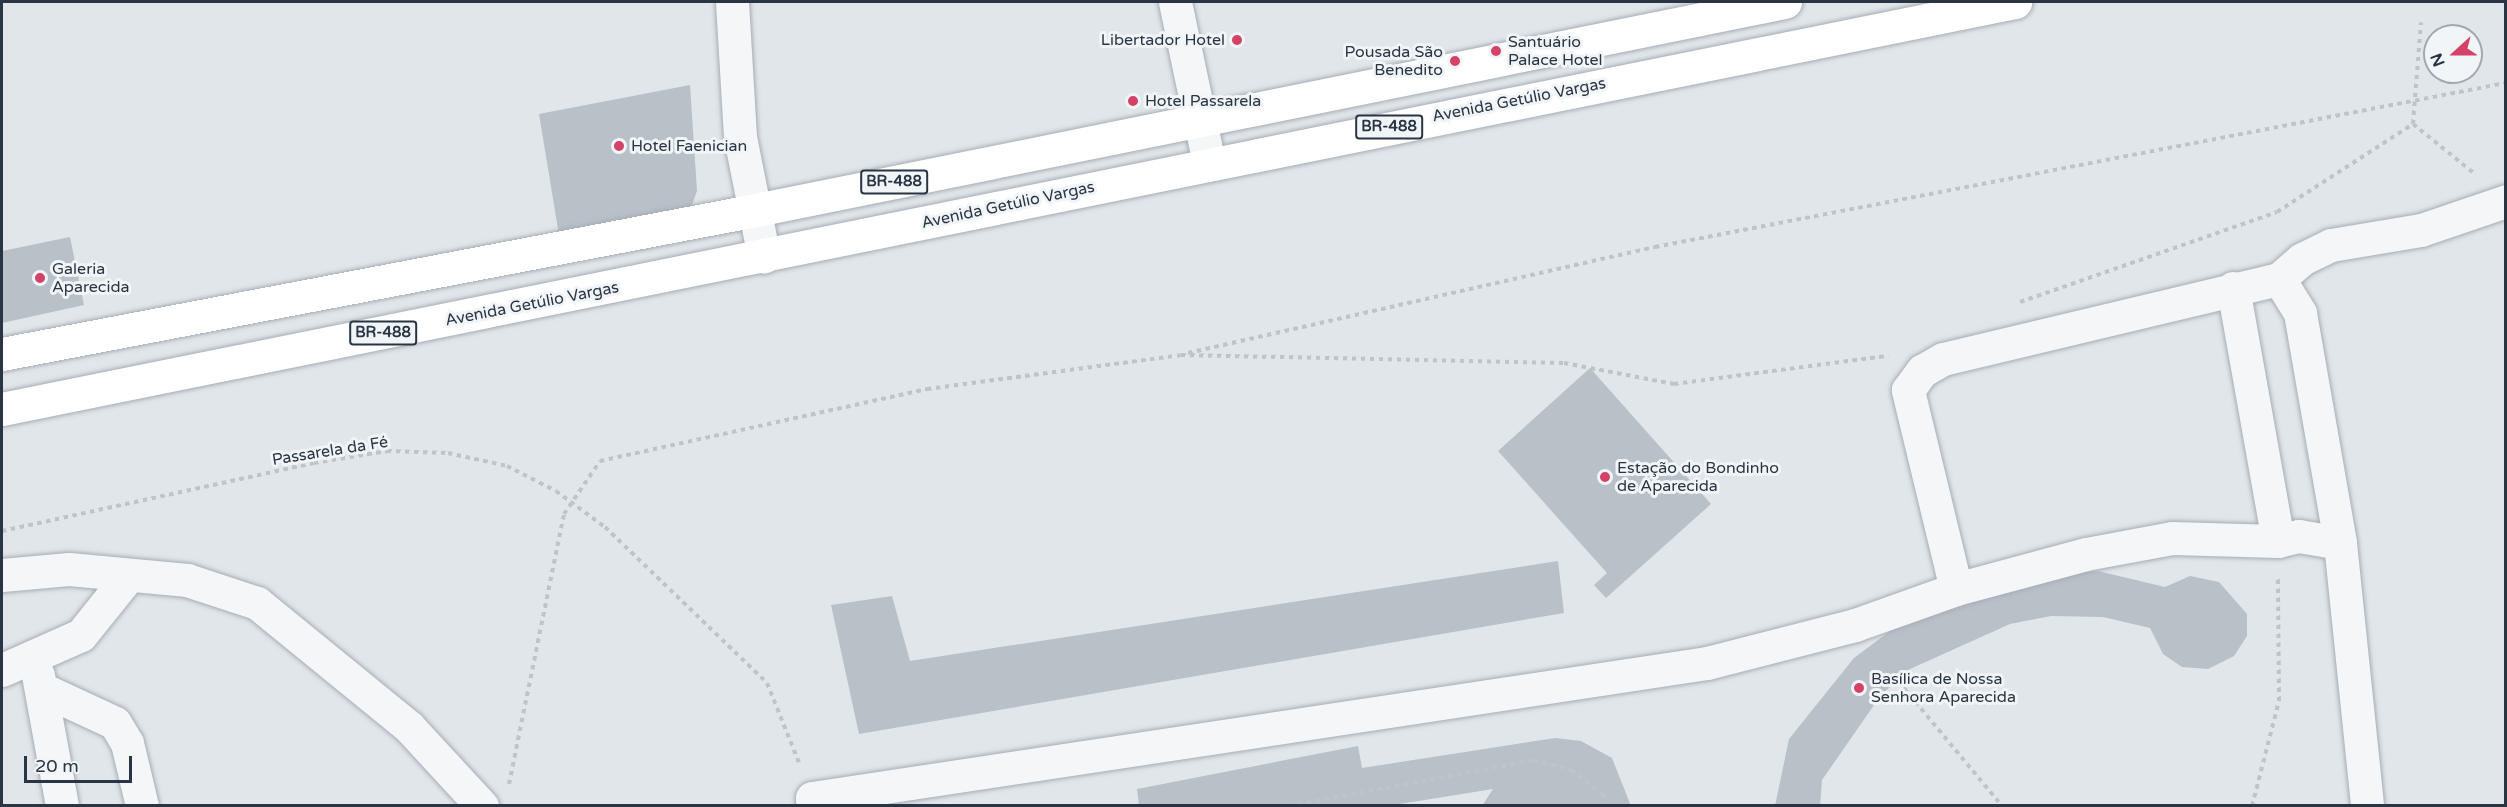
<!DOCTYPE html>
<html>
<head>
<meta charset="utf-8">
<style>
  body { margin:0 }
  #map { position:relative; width:2507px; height:807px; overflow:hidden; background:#e1e6ea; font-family:"Varela Round",sans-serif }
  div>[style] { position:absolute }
  .building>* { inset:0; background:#b8c0c8 }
  .path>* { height:4px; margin-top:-2px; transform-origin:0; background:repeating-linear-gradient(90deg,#bfc4c9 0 4.5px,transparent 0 9px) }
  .roads { filter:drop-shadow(0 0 2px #a6adb5) drop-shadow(0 0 2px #a6adb5) }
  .minor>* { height:33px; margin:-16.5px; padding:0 16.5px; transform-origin:16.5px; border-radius:16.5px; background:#f4f6f8 }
  .major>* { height:33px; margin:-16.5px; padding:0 16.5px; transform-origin:16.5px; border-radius:16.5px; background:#fff }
  .path-bridge>* { height:4px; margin-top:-2px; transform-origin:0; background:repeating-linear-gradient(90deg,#bfc4c9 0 4.5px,transparent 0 9px) }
  .dots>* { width:16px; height:16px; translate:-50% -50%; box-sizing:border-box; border:3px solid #f1f5f8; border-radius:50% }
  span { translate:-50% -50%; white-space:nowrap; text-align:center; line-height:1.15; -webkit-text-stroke:6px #f1f5f8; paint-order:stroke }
  .shield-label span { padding:2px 4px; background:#f1f5f8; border:2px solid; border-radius:4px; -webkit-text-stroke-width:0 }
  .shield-label { font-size:15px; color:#293543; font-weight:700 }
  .poi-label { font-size:16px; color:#293543 }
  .right { translate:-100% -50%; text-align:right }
  .left { translate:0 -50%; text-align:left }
  .street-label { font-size:16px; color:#293543 }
  .frame { position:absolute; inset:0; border:3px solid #293543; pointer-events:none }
  .north { position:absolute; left:2423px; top:24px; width:60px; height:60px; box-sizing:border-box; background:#f1f5f8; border:2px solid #a1a8b0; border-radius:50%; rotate:249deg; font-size:16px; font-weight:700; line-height:24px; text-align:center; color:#293543 }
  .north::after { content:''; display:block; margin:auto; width:21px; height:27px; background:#d44268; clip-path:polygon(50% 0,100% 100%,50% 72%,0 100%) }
  .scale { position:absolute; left:24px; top:756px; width:108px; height:27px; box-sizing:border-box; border:3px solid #293543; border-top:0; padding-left:8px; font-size:18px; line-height:21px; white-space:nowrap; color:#293543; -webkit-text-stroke:4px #f1f5f8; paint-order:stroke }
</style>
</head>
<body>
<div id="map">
  <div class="building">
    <i style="clip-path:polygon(690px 85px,697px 191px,691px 208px,559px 235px,539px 114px)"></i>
    <i style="clip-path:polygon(70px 237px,84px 305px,2px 323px,2px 251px)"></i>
    <i style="clip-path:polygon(1590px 368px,1711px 504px,1606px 598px,1594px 585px,1607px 573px,1498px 451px)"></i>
    <i style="clip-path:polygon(1558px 561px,1564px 613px,859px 734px,831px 605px,892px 596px,910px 661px)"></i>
    <i style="clip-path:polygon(2098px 571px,2165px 587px,2190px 576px,2219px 582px,2247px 614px,2247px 636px,2234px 656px,2208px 669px,2182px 667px,2163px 654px,2150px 628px,2103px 617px,2051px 616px,2010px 624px,1910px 669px,1881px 695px,1822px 780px,1820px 806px,1775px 806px,1789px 739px,1854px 658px,1910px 616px,2052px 574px)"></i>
    <i style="clip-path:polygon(1555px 738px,1581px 741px,1612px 758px,1631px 806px,1482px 806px,1493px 789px,1387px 806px,1139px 806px,1137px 789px,1358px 746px,1362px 768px)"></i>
  </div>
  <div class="path">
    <i style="left:2413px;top:124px;width:80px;rotate:38.9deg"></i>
    <i style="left:2020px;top:302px;width:272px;rotate:-19.3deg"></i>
    <i style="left:2277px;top:212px;width:162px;rotate:-32.9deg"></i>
    <i style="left:2413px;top:124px;width:102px;rotate:-85.5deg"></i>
    <i style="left:1188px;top:353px;width:479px;rotate:-12.8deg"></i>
    <i style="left:1655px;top:247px;width:867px;rotate:-10.91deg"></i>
    <i style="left:1898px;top:681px;width:163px;rotate:50.2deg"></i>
    <i style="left:767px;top:683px;width:88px;rotate:68.1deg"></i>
    <i style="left:509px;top:784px;width:276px;rotate:-78.5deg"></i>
    <i style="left:564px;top:514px;width:64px;rotate:-55.8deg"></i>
    <i style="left:600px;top:461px;width:335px;rotate:-12.4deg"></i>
    <i style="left:927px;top:389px;width:256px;rotate:-7.6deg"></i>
    <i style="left:1181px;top:355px;width:383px;rotate:1.2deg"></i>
    <i style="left:1564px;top:363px;width:112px;rotate:10.8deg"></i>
    <i style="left:1674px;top:384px;width:216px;rotate:-7.5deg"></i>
    <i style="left:1289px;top:806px;width:249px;rotate:-10.6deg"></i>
    <i style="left:1534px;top:760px;width:38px;rotate:15deg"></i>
    <i style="left:1571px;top:770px;width:40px;rotate:37deg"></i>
    <i style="left:1603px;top:794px;width:12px;rotate:76deg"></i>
    <i style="left:2252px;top:806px;width:108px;rotate:-75.6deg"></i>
    <i style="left:2279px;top:701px;width:125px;rotate:-90.5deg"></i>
  </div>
  <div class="roads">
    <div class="minor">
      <i style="left:732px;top:2px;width:135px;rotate:86.6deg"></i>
      <i style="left:740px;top:137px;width:122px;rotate:78.7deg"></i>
      <i style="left:1175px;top:2px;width:165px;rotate:78.1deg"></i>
      <i style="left:2279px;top:279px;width:40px;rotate:58deg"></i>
      <i style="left:2300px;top:313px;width:233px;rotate:80.1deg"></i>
      <i style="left:2340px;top:543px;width:264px;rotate:84.1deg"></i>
      <i style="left:2233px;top:288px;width:257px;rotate:79.9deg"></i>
      <i style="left:2340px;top:543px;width:42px;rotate:-170.3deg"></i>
      <i style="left:2299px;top:536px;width:22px;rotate:167deg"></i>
      <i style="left:2278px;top:541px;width:106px;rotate:-178.4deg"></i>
      <i style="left:2172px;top:538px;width:87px;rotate:169.5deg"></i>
      <i style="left:2086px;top:554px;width:135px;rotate:164.9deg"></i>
      <i style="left:1956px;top:589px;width:205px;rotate:-103.6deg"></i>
      <i style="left:1908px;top:390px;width:24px;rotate:-54deg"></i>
      <i style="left:1922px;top:371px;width:24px;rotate:-30deg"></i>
      <i style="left:1943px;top:359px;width:345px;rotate:-13.4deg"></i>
      <i style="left:2279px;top:279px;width:30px;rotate:-41deg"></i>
      <i style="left:2302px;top:259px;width:32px;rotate:-26deg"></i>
      <i style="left:2331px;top:245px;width:91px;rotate:-9.5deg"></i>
      <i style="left:2421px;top:230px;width:90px;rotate:-18.8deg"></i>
      <i style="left:2px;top:575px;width:67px;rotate:-5.1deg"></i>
      <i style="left:69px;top:569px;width:119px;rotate:5.3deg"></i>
      <i style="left:187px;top:580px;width:74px;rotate:18.2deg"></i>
      <i style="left:257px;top:603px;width:196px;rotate:39.2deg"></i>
      <i style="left:409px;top:727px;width:108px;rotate:47.3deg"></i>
      <i style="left:2px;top:670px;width:86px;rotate:-23.9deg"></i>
      <i style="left:81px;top:635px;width:77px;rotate:-51.3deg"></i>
      <i style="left:38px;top:675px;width:133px;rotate:79.6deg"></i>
      <i style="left:44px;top:690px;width:78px;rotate:24.9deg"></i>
      <i style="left:115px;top:723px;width:23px;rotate:59deg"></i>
      <i style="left:127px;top:743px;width:65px;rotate:76.6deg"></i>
      <i style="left:813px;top:806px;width:8px;rotate:-97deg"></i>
      <i style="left:812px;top:798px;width:905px;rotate:-8.58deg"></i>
      <i style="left:1707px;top:663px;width:153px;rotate:-14.4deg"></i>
      <i style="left:1855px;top:625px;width:107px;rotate:-19.6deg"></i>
    </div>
    <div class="major">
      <i style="left:2px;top:354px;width:763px;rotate:-10.81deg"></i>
      <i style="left:751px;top:211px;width:1055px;rotate:-11.43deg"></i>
      <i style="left:2px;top:409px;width:2054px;rotate:-11.43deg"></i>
    </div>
  </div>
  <div class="path-bridge">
    <i style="left:2px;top:531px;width:319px;rotate:-12.3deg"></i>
    <i style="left:314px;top:463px;width:74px;rotate:-9.3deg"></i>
    <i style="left:387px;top:451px;width:61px;rotate:1.9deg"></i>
    <i style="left:448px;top:453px;width:60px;rotate:12.4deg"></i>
    <i style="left:507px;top:466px;width:55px;rotate:27deg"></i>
    <i style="left:556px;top:491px;width:61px;rotate:36.3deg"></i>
    <i style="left:605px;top:527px;width:225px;rotate:43.9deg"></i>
  </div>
  <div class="dots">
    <i style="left:1237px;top:40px;background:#d44268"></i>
    <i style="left:1496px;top:51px;background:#d44268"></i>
    <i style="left:1455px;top:61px;background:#d44268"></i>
    <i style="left:1133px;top:101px;background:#d44268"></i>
    <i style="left:619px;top:146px;background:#d44268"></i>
    <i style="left:40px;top:278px;background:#d44268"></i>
    <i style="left:1605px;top:477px;background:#d44268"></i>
    <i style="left:1859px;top:688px;background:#d44268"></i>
  </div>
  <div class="shield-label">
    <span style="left:1389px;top:127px">BR-488</span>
    <span style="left:894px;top:182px">BR-488</span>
    <span style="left:383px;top:333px">BR-488</span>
  </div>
  <div class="poi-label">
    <span class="right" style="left:1225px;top:40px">Libertador Hotel</span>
    <span class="left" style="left:1508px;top:51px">Santuário<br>Palace Hotel</span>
    <span class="right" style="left:1443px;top:61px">Pousada São<br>Benedito</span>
    <span class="left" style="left:1145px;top:101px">Hotel Passarela</span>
    <span class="left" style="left:631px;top:146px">Hotel Faenician</span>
    <span class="left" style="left:52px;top:278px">Galeria<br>Aparecida</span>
    <span class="left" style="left:1617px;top:477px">Estação do Bondinho<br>de Aparecida</span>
    <span class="left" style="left:1871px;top:688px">Basílica de Nossa<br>Senhora Aparecida</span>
  </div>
  <div class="street-label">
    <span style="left:1519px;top:100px;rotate:-11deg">Avenida Getúlio Vargas</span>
    <span style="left:1008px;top:205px;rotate:-12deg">Avenida Getúlio Vargas</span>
    <span style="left:532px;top:304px;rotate:-11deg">Avenida Getúlio Vargas</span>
    <span style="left:330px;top:451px;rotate:-9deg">Passarela da Fé</span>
  </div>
  <div class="frame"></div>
  <div class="north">N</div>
  <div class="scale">20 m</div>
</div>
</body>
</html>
